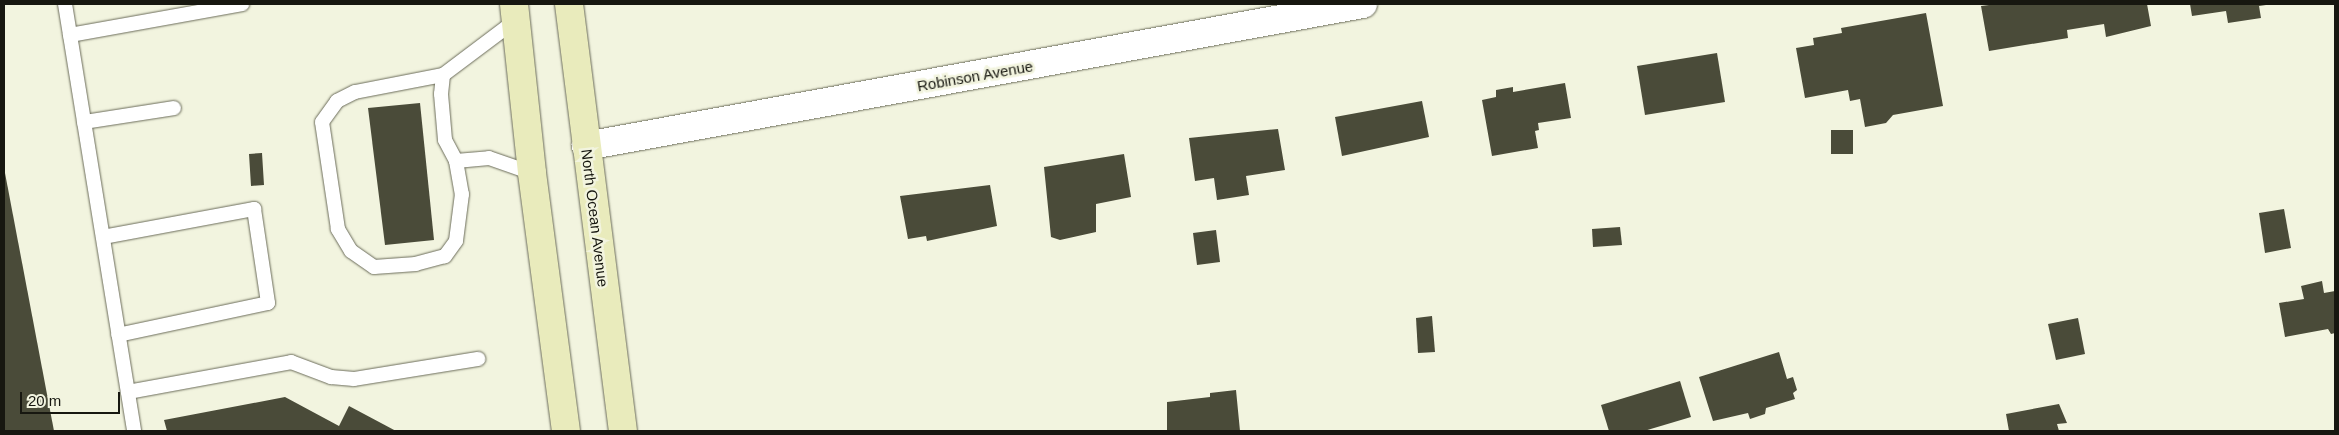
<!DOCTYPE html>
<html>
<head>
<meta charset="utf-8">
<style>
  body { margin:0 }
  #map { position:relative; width:2339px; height:435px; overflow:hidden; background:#f2f4df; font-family:Arial,sans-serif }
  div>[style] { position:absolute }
  .building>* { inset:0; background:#4a4b39 }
  .roads { filter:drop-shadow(0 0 1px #6b6c5a) drop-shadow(0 0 1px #6b6c5a) }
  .lane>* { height:14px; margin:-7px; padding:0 7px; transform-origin:7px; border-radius:7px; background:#fff }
  .street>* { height:28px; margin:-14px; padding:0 14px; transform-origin:14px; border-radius:14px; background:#fff }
  .secondary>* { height:28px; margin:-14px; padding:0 14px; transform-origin:14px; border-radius:14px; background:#e9ebbc }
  span { translate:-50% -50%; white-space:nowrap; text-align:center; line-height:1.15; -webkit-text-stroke:5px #f2f4df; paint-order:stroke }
  .street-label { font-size:15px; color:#171710 }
  .frame { position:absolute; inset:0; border:5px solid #171710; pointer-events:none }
  .scale { position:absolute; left:20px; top:392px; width:100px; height:22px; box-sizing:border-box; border:2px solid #171710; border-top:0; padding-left:6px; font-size:15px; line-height:18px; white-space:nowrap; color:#171710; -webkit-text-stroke:4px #f2f4df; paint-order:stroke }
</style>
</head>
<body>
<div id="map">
  <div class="building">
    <i style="clip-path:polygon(1997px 4px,2147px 4px,2151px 26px,2106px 37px,2104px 24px,2067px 30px,2068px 38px,1989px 51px,1981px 6px)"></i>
    <i style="clip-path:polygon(2190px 4px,2266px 4px,2266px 5px,2259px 6px,2261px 18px,2228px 23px,2226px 11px,2192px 16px)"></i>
    <i style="clip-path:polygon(1926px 13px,1943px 106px,1893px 115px,1886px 123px,1865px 127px,1860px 99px,1850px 101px,1848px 90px,1805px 98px,1796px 48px,1814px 45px,1813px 38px,1842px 33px,1841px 28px)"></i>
    <i style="clip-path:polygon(1717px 53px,1725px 102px,1645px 115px,1637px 66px)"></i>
    <i style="clip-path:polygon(1565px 83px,1571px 118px,1538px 123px,1539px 130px,1535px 131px,1538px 148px,1492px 156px,1482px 100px,1496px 97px,1496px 90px,1513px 87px,1513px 92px)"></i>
    <i style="clip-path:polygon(1422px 101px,1429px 137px,1342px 156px,1335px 117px)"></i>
    <i style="clip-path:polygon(420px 103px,434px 240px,385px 245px,368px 108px)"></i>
    <i style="clip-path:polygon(1278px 129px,1285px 170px,1246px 176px,1249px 195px,1217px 200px,1214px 178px,1195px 181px,1189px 138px)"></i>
    <i style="clip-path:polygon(1831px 130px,1853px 130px,1853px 154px,1831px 154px)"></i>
    <i style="clip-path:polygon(262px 153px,264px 185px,251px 186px,249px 154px)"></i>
    <i style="clip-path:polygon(1124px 154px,1131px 197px,1096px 204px,1096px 232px,1060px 240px,1051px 237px,1044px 167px)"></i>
    <i style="clip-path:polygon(5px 173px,54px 431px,4px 431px)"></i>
    <i style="clip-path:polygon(990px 185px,997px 226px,927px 241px,926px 236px,908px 239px,900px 196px)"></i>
    <i style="clip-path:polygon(2284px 209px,2291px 248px,2265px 253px,2259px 213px)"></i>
    <i style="clip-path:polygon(1620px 227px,1622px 245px,1593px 247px,1592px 229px)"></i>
    <i style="clip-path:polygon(1216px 230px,1220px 262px,1197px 265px,1193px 233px)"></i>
    <i style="clip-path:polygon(2322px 281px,2324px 293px,2335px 291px,2335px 333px,2331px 334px,2328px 329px,2285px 337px,2279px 303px,2304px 299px,2301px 286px)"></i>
    <i style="clip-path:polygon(1432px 316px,1435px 352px,1418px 353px,1416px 318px)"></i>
    <i style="clip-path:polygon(2078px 318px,2085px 354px,2056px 360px,2048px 324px)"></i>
    <i style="clip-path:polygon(1779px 352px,1787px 379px,1793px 377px,1797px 390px,1793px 393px,1795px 399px,1766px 408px,1765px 414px,1750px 419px,1748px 413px,1713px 421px,1699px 377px)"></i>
    <i style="clip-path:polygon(1680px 381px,1691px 417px,1644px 431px,1609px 431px,1601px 405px)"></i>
    <i style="clip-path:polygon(1236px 390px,1240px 431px,1167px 431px,1167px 402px,1210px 397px,1210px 393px)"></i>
    <i style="clip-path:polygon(285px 397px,339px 426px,349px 406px,396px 431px,167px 431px,164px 420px)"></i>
    <i style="clip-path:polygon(2059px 404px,2067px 423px,2057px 424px,2059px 431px,2009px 431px,2006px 414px)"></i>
  </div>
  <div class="roads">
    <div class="lane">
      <i style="left:65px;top:4px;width:433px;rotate:80.8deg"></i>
      <i style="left:70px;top:35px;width:175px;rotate:-10.2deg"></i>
      <i style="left:443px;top:75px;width:19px;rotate:96deg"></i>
      <i style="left:441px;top:94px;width:46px;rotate:85deg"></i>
      <i style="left:445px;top:140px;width:24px;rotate:62deg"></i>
      <i style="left:456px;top:161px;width:34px;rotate:80deg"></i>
      <i style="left:462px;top:194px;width:47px;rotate:97.3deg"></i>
      <i style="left:456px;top:241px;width:19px;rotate:126deg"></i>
      <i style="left:445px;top:256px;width:30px;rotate:165deg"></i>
      <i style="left:416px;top:264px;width:42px;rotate:175.9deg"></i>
      <i style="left:374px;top:267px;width:28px;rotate:-145deg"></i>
      <i style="left:351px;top:251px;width:26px;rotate:-121deg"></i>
      <i style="left:338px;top:229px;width:108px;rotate:-98.5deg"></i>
      <i style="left:322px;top:122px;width:26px;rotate:-54deg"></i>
      <i style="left:337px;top:101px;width:20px;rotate:-27deg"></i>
      <i style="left:355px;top:92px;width:90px;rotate:-10.9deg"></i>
      <i style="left:443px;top:75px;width:90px;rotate:-36.9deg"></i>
      <i style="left:84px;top:122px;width:91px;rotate:-8.8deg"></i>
      <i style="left:456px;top:161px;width:33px;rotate:-5deg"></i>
      <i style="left:489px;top:158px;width:46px;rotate:19.2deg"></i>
      <i style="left:103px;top:237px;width:154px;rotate:-10.5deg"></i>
      <i style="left:254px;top:209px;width:95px;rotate:81.5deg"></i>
      <i style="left:268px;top:303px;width:153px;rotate:168deg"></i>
      <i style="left:128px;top:392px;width:166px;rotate:-10.4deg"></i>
      <i style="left:291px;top:362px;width:43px;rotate:20.6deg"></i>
      <i style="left:331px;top:377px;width:23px;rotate:5deg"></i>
      <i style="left:354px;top:379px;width:126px;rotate:-9.2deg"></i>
    </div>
    <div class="street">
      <i style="left:586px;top:146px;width:790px;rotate:-10.36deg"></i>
    </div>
    <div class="secondary">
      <i style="left:514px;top:4px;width:170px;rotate:83.9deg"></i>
      <i style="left:532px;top:173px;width:260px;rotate:82.5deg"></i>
      <i style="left:569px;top:4px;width:430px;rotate:82.8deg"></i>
    </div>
  </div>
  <div class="street-label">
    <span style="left:975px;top:76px;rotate:-10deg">Robinson Avenue</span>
    <span style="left:595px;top:218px;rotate:83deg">North Ocean Avenue</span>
  </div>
  <div class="frame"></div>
  <div class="scale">20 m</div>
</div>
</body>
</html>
